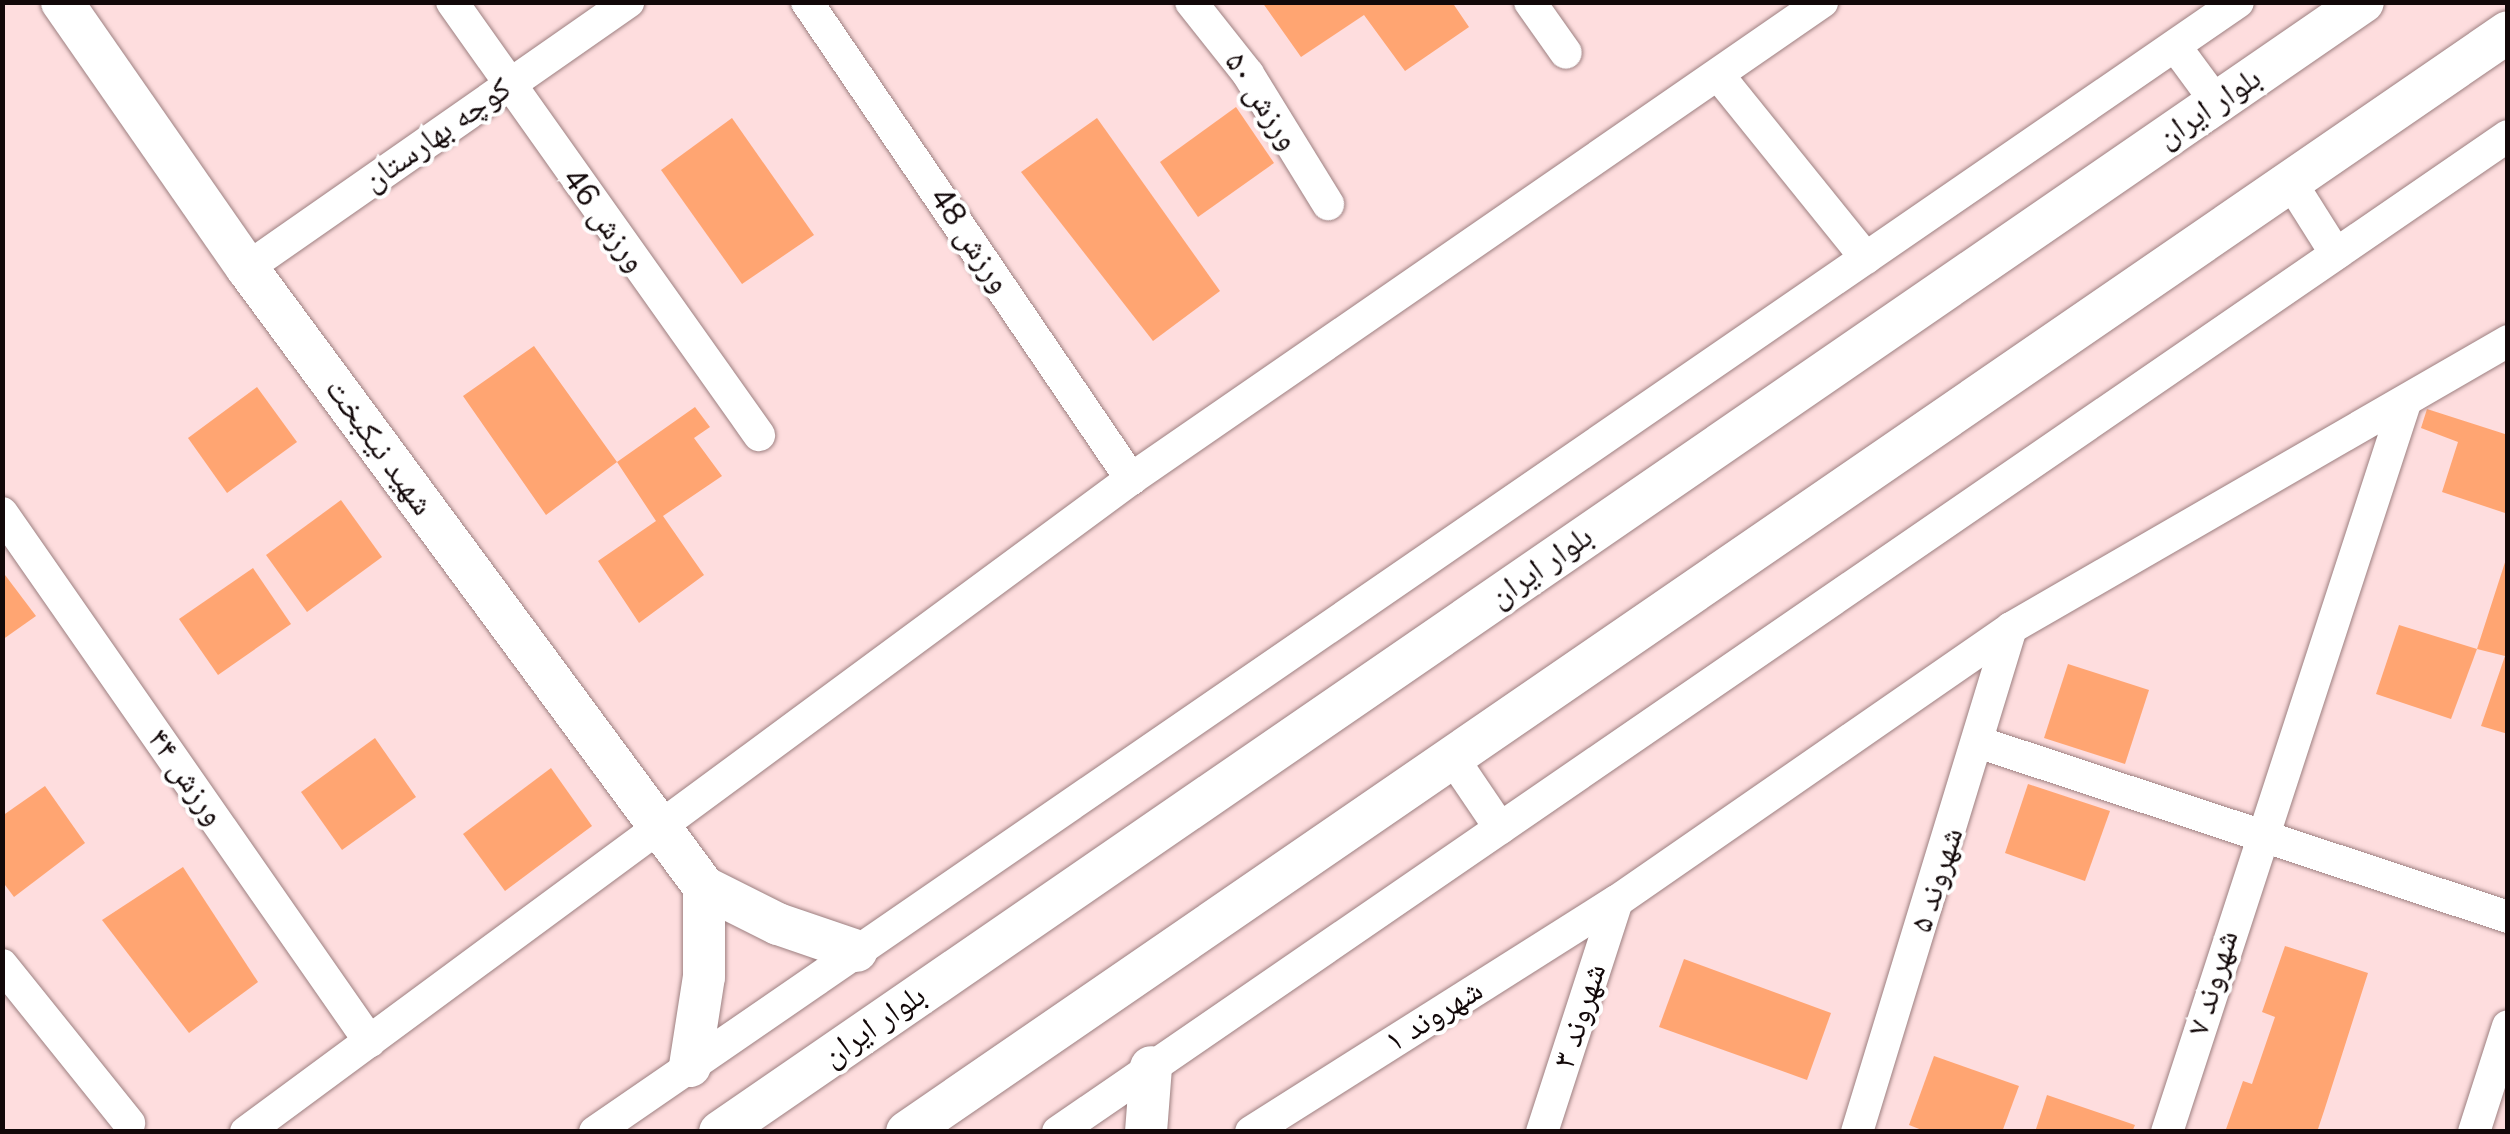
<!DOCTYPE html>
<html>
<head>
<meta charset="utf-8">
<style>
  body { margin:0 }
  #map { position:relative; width:2510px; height:1134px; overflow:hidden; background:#feddde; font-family:"Nunito Sans","Noto Naskh Arabic",sans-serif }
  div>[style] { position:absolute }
  .building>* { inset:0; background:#ffa572 }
  .roads { filter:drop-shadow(0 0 2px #9d8081) drop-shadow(0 0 2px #9d8081) }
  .minor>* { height:32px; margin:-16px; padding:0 16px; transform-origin:16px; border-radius:16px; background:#fff }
  .tertiary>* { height:42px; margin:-21px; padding:0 21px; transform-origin:21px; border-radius:21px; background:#fff }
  span { translate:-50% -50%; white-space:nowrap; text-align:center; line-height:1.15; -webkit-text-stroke:8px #fff; paint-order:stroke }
  .street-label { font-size:32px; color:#120809 }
  .frame { position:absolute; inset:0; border:5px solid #120809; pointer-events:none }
</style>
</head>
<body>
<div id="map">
  <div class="building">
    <i style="clip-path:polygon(1262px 2px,1452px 2px,1469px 27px,1405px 71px,1364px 15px,1301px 57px)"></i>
    <i style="clip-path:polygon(1236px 107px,1274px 163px,1198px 217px,1160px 162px)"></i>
    <i style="clip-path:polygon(732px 118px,814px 235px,742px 284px,661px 170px)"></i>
    <i style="clip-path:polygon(1097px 118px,1220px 291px,1153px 341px,1021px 172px)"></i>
    <i style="clip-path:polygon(534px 346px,617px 462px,695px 407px,710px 427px,694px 438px,722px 476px,663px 516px,704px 575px,639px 623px,598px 561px,656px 521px,617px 462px,546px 515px,463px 396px)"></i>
    <i style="clip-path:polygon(257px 387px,297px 442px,227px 493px,188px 438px)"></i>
    <i style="clip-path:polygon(2427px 409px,2508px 435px,2508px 514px,2442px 492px,2458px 442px,2421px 428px)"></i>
    <i style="clip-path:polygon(341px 500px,382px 557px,307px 612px,266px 555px)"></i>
    <i style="clip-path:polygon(2508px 553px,2508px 734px,2481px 726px,2505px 656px,2477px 649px)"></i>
    <i style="clip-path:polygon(253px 568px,291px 624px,218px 675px,179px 619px)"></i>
    <i style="clip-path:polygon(2px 571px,36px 616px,2px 640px)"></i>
    <i style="clip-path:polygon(2399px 625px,2477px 649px,2451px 719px,2376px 694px)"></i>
    <i style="clip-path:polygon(2068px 664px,2149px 690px,2125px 764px,2044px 738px)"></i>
    <i style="clip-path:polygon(375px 738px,416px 797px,342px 850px,301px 792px)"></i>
    <i style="clip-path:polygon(551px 768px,592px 826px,505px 891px,463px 834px)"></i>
    <i style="clip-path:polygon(2028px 784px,2110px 811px,2085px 881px,2005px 853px)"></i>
    <i style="clip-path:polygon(45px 786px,85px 843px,14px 897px,2px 881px,2px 816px)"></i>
    <i style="clip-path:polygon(183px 867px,258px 982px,189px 1033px,102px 920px)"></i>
    <i style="clip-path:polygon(2285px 946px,2368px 973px,2325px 1108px,2317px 1132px,2225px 1132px,2243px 1081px,2252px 1084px,2275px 1017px,2262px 1012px)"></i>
    <i style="clip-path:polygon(1684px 959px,1831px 1013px,1807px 1080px,1659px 1027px)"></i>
    <i style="clip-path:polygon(1934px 1056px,2019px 1086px,2002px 1132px,1927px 1132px,1909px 1125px)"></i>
    <i style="clip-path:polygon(2047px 1095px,2135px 1125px,2132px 1132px,2035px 1132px)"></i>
  </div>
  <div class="roads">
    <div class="minor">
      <i style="left:452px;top:2px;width:531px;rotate:54.66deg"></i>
      <i style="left:807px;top:2px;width:577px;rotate:55.81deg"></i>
      <i style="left:1191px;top:2px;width:92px;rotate:51.6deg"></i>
      <i style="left:1248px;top:74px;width:153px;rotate:58.4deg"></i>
      <i style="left:1530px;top:2px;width:62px;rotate:54.8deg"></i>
      <i style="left:2175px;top:46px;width:71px;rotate:53.6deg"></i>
      <i style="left:1719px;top:76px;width:234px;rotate:51.1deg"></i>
      <i style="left:2290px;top:181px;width:86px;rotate:57.8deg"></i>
      <i style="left:247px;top:268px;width:465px;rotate:-34.9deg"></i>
      <i style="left:2px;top:513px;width:644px;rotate:55.18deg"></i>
      <i style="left:1981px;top:743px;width:555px;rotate:18.27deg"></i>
      <i style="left:1452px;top:757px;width:86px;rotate:55.9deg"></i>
      <i style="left:2px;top:965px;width:203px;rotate:51.2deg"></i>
      <i style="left:246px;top:1132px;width:1100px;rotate:-36.42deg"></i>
      <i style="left:1131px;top:479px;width:840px;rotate:-34.62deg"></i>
      <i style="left:595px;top:1132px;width:1994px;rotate:-34.52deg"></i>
      <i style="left:1058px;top:1132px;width:1759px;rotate:-34.49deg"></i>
      <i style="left:1251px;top:1132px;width:433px;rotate:-32.3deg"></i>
      <i style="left:1617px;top:901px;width:479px;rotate:-34.7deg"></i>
      <i style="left:2011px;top:628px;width:574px;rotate:-30deg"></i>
      <i style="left:1542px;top:1132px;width:243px;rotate:-72deg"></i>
      <i style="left:1857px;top:1132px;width:527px;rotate:-73.01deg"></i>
      <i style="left:2167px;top:1132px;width:764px;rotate:-71.92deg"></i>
      <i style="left:2474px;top:1132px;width:111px;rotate:-72.2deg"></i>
    </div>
    <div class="tertiary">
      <i style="left:62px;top:2px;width:324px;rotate:55.2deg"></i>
      <i style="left:247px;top:268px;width:769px;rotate:53.56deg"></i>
      <i style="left:704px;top:887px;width:83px;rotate:26.6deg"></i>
      <i style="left:778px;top:924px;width:83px;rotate:18.9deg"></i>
      <i style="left:690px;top:1066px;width:90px;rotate:-81.1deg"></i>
      <i style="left:704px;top:977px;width:90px;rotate:-90deg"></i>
      <i style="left:720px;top:1132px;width:1994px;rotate:-34.52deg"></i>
      <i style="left:907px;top:1132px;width:1942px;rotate:-34.49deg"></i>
      <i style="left:1146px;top:1132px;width:65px;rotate:-85.6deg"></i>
    </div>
  </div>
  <div class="street-label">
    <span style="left:1262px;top:101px;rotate:57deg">ورزش ۵٠</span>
    <span style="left:2209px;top:108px;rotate:-34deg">بلوار ایران</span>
    <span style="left:437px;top:135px;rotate:-35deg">کوچه بهارستان</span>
    <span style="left:604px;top:220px;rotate:54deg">ورزش 46</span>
    <span style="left:970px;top:240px;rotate:56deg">ورزش 48</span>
    <span style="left:379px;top:447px;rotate:54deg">شهید نیکبخت</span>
    <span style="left:1541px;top:567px;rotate:-35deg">بلوار ایران</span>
    <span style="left:186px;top:777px;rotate:55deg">ورزش ۴۴</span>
    <span style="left:1937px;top:880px;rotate:-72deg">شهروند ۵</span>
    <span style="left:2213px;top:983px;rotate:-73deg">شهروند ۷</span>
    <span style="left:1434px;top:1016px;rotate:-32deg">شهروند ۱</span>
    <span style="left:1580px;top:1016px;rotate:-72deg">شهروند ۳</span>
    <span style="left:874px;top:1026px;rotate:-35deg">بلوار ایران</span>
  </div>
  <div class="frame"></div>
</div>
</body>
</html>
